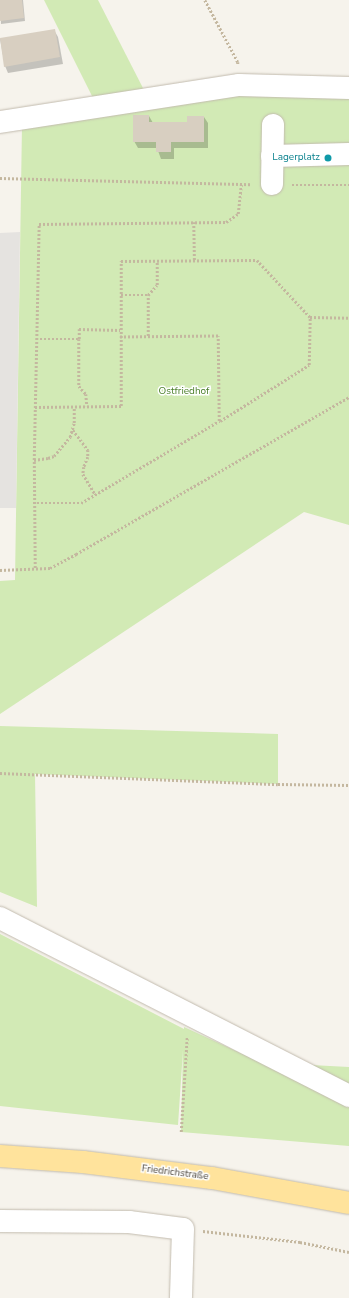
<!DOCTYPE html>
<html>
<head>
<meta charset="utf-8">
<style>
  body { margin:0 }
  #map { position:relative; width:349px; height:1298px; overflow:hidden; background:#f6f3ec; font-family:"Nunito Sans",sans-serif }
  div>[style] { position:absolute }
  .green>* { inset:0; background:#d2eab5 }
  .parking>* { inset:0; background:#e5e3e0 }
  .shadow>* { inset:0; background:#0003 }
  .building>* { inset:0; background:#d8cfc1 }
  .path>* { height:2.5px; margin-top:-1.25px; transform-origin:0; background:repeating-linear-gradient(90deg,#c4b79f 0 2px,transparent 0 4px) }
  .roads { filter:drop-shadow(0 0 1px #c2bbae) drop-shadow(0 0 1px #c2bbae) }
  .minor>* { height:22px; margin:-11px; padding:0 11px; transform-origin:11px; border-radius:11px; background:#fff }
  .major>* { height:22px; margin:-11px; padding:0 11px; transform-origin:11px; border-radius:11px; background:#ffe39c }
  .dots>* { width:11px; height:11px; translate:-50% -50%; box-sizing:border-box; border:2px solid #fff; border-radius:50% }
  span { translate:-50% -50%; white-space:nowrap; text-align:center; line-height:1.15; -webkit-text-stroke:3px #fff; paint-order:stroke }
  .culture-label { font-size:10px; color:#0d838f }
  .right { translate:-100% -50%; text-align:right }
  .park-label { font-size:10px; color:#4a7f2a }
  .street-label { font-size:10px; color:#4b4439 }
</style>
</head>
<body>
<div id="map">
  <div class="green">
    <i style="clip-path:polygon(44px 0,98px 0,145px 92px,94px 100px)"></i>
    <i style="clip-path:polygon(254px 87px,349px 92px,349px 525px,304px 512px,0 714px,0 581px,15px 580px,22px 124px)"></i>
    <i style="clip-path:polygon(0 726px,278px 734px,278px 784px,35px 774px,37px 907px,0 892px)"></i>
    <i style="clip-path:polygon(0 934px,184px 1029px,184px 1027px,247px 1056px,311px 1065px,349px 1067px,349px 1146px,181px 1132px,183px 1050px,178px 1125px,0 1106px)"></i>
  </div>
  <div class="parking">
    <i style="clip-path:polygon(20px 232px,16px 508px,0 508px,0 233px)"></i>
  </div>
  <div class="shadow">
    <i style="clip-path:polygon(0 0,23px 0,25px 21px,1px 24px)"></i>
    <i style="clip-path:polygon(54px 30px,58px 37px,63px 64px,8px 73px,5px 66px,0 39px)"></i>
    <i style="clip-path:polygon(149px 116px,153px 123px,188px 123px,204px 117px,208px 123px,208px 148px,174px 148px,174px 159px,161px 159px,157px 148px,138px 148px,134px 141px)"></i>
  </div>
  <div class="building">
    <i style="clip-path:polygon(0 0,22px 0,24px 18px,0 21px)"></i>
    <i style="clip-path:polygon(55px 29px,60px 57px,4px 67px,0 38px)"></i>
    <i style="clip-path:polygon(133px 115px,149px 115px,149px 122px,187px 122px,187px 116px,204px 116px,204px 142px,171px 142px,171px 152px,156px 152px,156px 142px,133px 142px)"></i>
  </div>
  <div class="path">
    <i style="left:205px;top:0;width:70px;rotate:62deg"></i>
    <i style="left:238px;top:62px;width:3px;rotate:90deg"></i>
    <i style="left:0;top:178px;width:251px;rotate:1.4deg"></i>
    <i style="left:292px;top:185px;width:57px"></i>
    <i style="left:194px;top:222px;width:39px;rotate:89deg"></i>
    <i style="left:121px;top:295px;width:27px"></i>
    <i style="left:148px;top:336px;width:41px;rotate:-90deg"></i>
    <i style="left:148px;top:295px;width:13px;rotate:-48deg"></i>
    <i style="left:157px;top:285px;width:24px;rotate:-90deg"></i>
    <i style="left:36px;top:339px;width:43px"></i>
    <i style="left:79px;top:339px;width:10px;rotate:-90deg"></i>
    <i style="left:79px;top:329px;width:41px;rotate:1.4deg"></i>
    <i style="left:79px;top:339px;width:47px;rotate:90deg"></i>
    <i style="left:79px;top:386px;width:11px;rotate:49deg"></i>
    <i style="left:86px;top:394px;width:12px;rotate:85deg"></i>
    <i style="left:35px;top:407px;width:86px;rotate:-0.7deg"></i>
    <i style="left:121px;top:406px;width:145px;rotate:-90deg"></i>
    <i style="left:121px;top:261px;width:136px;rotate:-0.4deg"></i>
    <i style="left:257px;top:260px;width:78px;rotate:47.1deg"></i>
    <i style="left:310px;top:317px;width:39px;rotate:1deg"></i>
    <i style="left:220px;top:421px;width:105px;rotate:-32.2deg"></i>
    <i style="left:309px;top:365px;width:48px;rotate:-88.8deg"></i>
    <i style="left:73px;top:430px;width:25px;rotate:53deg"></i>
    <i style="left:88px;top:450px;width:7px;rotate:90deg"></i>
    <i style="left:88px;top:457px;width:11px;rotate:112deg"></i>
    <i style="left:84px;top:467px;width:7px;rotate:98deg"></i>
    <i style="left:83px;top:474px;width:23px;rotate:59deg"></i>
    <i style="left:34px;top:460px;width:14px;rotate:-8deg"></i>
    <i style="left:48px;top:458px;width:6px;rotate:-18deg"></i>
    <i style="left:54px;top:456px;width:25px;rotate:-50deg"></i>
    <i style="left:70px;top:437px;width:15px;rotate:-74deg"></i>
    <i style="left:74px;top:423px;width:16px;rotate:-90deg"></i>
    <i style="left:33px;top:503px;width:48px"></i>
    <i style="left:81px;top:503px;width:161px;rotate:-30.7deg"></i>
    <i style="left:219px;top:421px;width:85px;rotate:-90.7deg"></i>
    <i style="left:218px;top:336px;width:98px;rotate:179.4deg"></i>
    <i style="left:35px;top:568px;width:108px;rotate:-90.5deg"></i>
    <i style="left:34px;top:460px;width:236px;rotate:-88.8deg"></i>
    <i style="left:39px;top:224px;width:187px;rotate:-0.6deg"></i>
    <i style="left:226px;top:222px;width:14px;rotate:-34deg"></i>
    <i style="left:238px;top:214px;width:30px;rotate:-84deg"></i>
    <i style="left:0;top:570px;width:50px;rotate:-2.3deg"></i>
    <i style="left:50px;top:568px;width:30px;rotate:-28deg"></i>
    <i style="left:76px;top:554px;width:315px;rotate:-29.9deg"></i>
    <i style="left:0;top:773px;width:278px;rotate:2.3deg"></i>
    <i style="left:278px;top:784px;width:71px;rotate:0.8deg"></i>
    <i style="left:181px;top:1132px;width:95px;rotate:-86.4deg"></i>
    <i style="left:203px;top:1231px;width:98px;rotate:6.5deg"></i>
    <i style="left:300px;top:1242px;width:50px;rotate:11.5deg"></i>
  </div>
  <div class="roads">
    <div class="minor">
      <i style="left:0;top:122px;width:242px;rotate:-8.8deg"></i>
      <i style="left:239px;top:85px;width:110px;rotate:1.6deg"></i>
      <i style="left:272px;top:156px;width:77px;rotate:-1.5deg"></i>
      <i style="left:272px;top:184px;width:59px;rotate:-89deg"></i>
      <i style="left:0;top:918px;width:392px;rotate:27deg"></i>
      <i style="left:0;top:1221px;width:129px;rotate:0.4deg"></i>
      <i style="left:129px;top:1222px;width:54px;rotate:7.4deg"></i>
      <i style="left:183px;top:1229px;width:69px;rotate:91.7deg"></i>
    </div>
    <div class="major">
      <i style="left:0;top:1156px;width:83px;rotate:4.1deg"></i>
      <i style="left:83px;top:1162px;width:130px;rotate:7.1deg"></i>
      <i style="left:212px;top:1178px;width:139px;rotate:10.3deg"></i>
    </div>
  </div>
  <div class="dots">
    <i style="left:328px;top:158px;background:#0f9aa8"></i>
  </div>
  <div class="culture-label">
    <span class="right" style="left:320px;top:158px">Lagerplatz</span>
  </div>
  <div class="park-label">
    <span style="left:184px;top:392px">Ostfriedhof</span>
  </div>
  <div class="street-label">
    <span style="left:175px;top:1173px;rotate:7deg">Friedrichstraße</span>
  </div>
</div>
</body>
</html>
